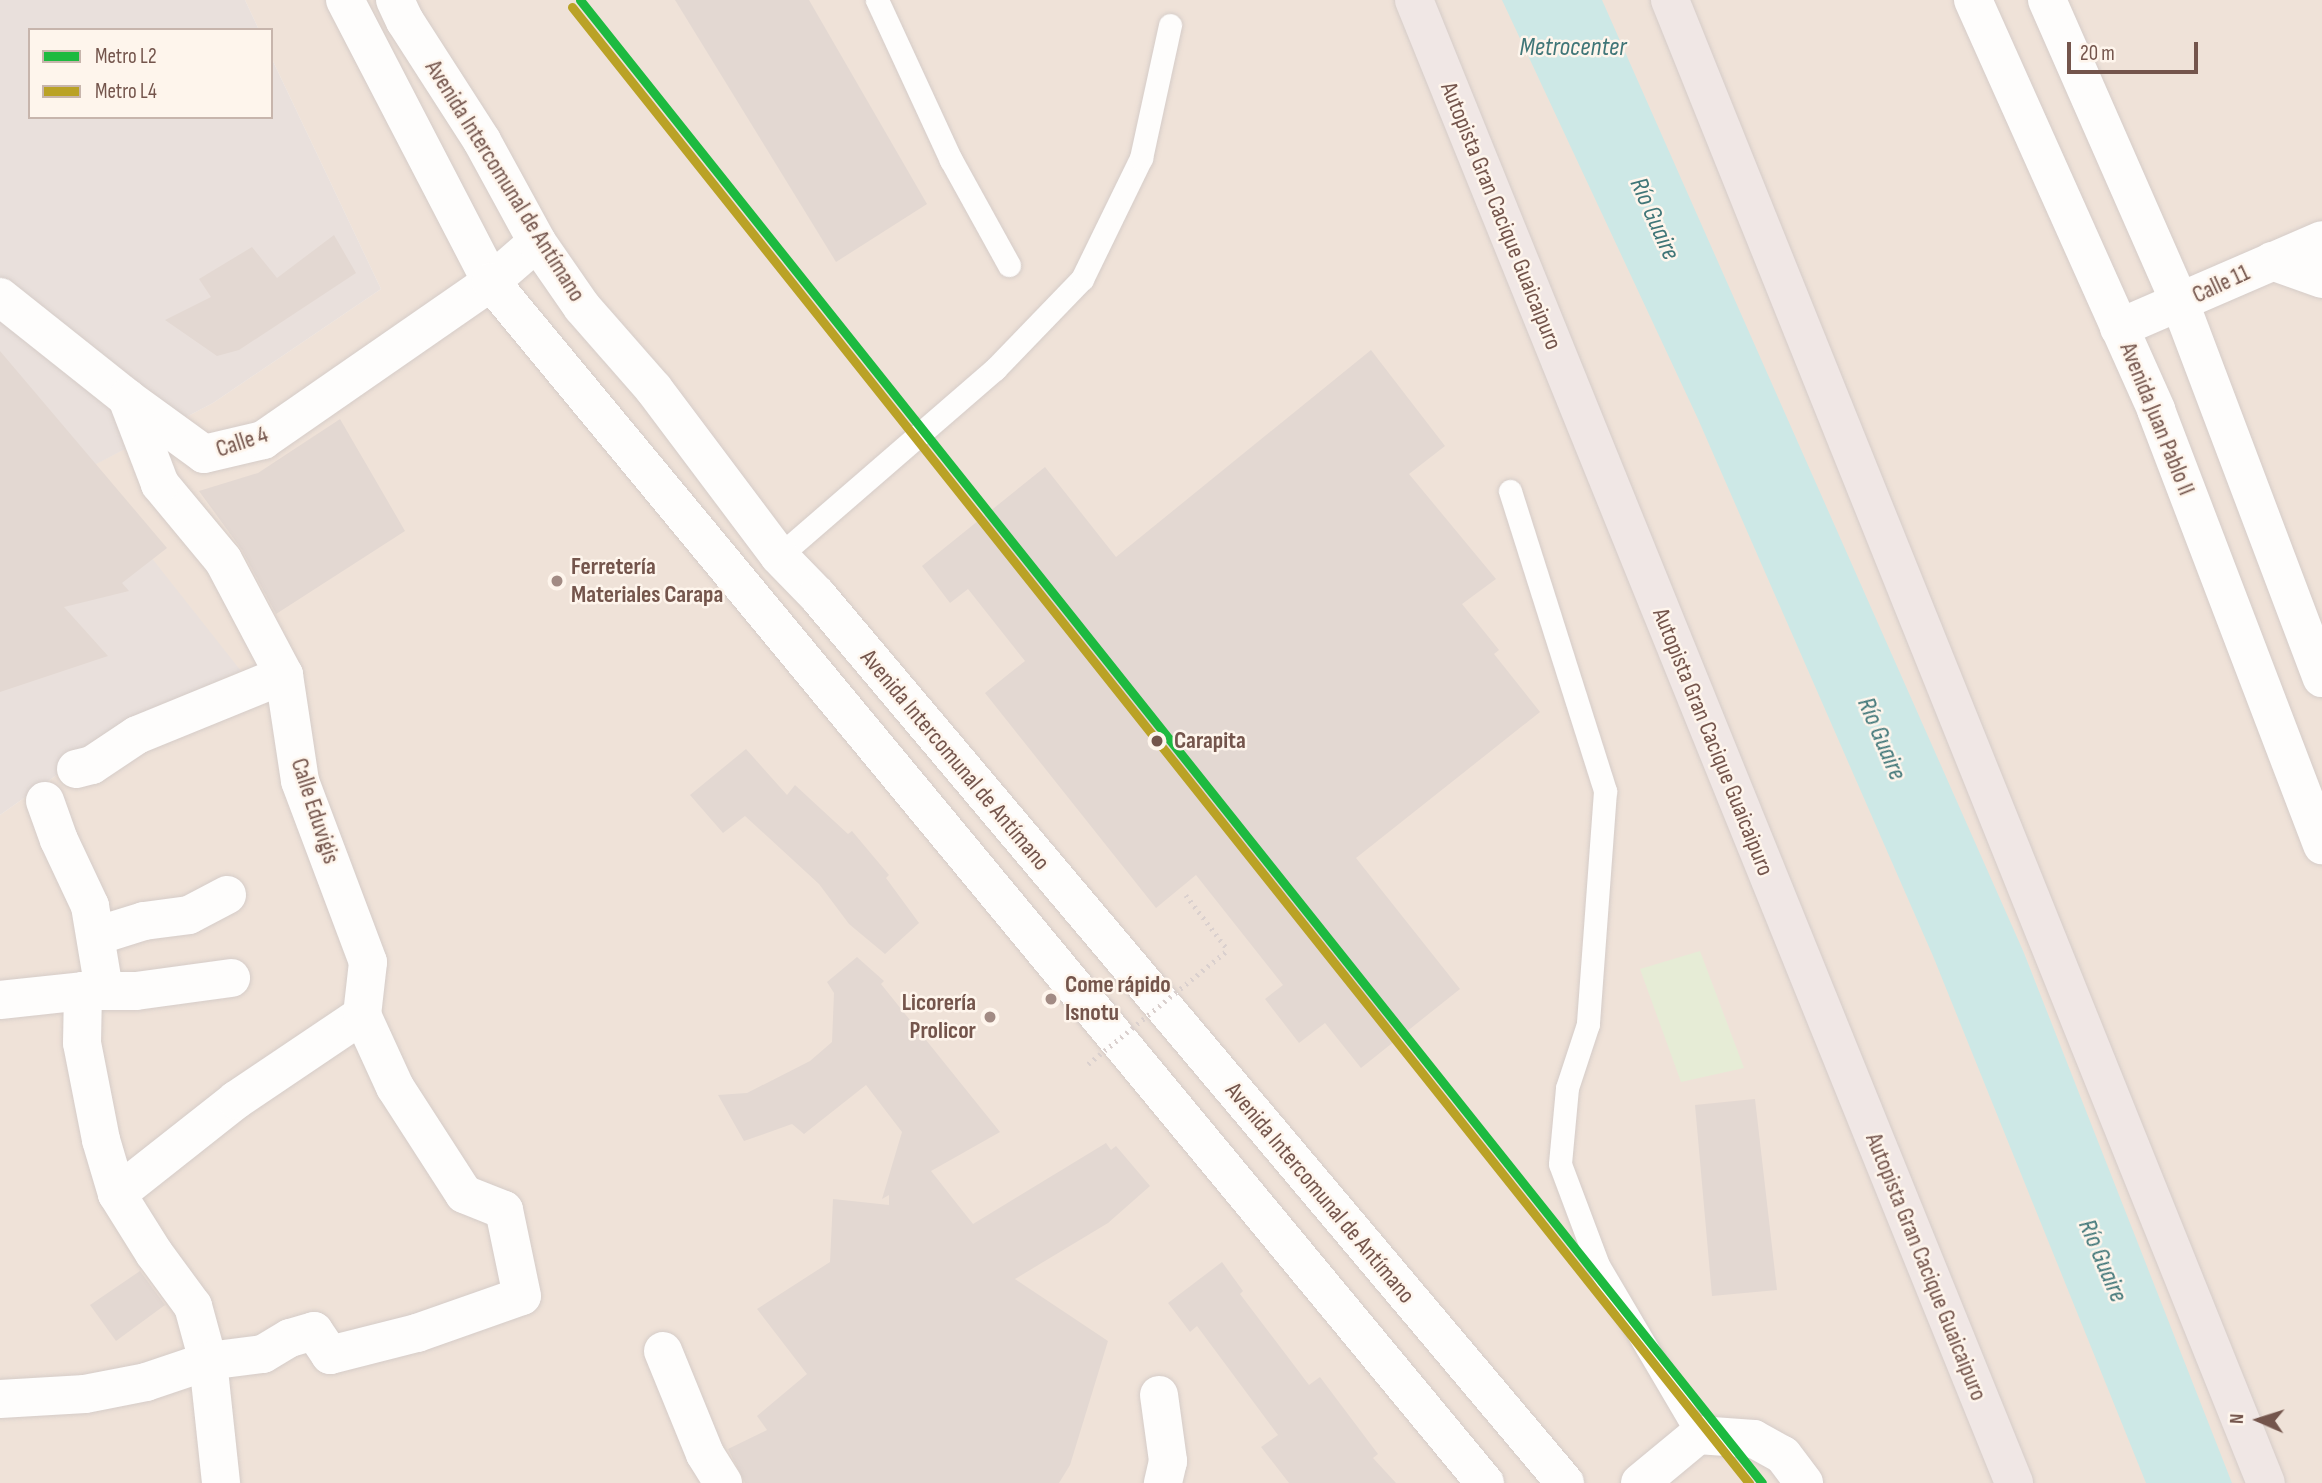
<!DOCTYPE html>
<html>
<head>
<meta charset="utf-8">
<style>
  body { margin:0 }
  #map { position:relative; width:2322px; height:1483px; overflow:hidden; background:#f6f0eb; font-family:"Sofia Sans Condensed",sans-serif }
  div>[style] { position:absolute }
  .residential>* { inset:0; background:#efe2d8 }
  .industrial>* { inset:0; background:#e9e0dc }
  .green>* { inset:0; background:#e6ecd6 }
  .water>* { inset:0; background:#cde8e6 }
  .building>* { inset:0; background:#e3d8d2 }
  .path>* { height:4.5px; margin-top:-2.25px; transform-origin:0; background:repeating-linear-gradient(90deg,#dad0ce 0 2px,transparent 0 7px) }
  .roads { filter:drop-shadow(0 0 2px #d5ccc8) drop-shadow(0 0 2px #d5ccc8) }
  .service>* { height:23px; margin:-11.5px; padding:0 11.5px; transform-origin:11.5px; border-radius:11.5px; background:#fefdfc }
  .minor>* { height:38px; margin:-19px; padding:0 19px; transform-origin:19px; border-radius:19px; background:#fefdfc }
  .secondary>* { height:38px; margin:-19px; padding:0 19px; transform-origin:19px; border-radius:19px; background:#fefdfc }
  .motorway>* { height:38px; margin:-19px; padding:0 19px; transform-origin:19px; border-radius:19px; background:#f0e7e5 }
  .path-bridge>* { height:4.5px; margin-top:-2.25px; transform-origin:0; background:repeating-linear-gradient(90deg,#dad0ce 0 2px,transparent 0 7px) }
  .metro-1>* { height:9px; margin:-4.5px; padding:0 4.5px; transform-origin:4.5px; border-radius:4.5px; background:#1dba40 }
  .metro-2>* { height:9px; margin:-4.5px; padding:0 4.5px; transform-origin:4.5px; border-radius:4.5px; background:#baa226 }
  .dots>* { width:19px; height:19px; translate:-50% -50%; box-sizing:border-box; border:4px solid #fef5ec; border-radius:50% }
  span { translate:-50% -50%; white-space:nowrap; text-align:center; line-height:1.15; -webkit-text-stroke:5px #fef5ec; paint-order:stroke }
  .street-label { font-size:24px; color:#74554c }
  .poi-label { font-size:24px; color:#74554c; font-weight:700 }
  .left { translate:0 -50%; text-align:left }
  .right { translate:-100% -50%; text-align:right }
  .stop-label { font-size:24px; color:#74554c; font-weight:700 }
  .water-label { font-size:26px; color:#407678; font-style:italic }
  .legend { position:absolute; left:28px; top:28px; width:245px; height:91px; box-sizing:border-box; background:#fef5ec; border:2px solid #c7b5ac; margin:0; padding:9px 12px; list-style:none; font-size:21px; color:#74554c }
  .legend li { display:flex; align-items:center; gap:14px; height:35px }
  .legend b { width:35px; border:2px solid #c7b5ac }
  .north { position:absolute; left:2224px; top:1385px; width:70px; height:70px; -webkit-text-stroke:5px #fef5ec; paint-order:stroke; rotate:273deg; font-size:19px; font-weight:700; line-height:28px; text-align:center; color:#74554c }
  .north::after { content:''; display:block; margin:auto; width:24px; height:32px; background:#74554c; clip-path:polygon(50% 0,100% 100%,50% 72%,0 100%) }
  .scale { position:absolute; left:2067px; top:42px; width:131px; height:32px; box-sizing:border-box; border:4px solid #74554c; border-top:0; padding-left:9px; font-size:21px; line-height:24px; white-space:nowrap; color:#74554c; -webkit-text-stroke:5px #fef5ec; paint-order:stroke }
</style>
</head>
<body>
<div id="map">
  <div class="residential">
    <i style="clip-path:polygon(245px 0,2322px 0,2322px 1483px,0 1483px,0 815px,149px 710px,82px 471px,213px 403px,381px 289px,271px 57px,271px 30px,259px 30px)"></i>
  </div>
  <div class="industrial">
    <i style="clip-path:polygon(0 0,245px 0,259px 30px,30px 30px,30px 117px,271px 117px,271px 57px,381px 289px,213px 403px,83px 471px,241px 671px,149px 710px,0 815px)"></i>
  </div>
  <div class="green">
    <i style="clip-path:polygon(1700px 951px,1744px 1068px,1681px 1082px,1640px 969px)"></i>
  </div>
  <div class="water">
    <i style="clip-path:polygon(1502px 0,1602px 0,2024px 953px,2232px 1483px,2146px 1483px,1933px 956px,1698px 419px)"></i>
  </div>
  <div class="building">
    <i style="clip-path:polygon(675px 0,809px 0,927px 204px,836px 262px)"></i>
    <i style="clip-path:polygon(334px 235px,356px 273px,239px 350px,217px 356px,165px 320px,211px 297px,199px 279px,252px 247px,277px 278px)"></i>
    <i style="clip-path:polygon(1371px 350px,1445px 446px,1409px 474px,1496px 579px,1462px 604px,1499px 650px,1494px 654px,1540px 712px,1356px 858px,1460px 989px,1361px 1068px,1325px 1023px,1299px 1043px,1265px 999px,1283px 985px,1196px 875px,1156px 908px,985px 693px,1025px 661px,968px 589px,950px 603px,922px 566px,1045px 467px,1116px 557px)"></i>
    <i style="clip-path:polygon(0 351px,167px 548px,122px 583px,129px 591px,64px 607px,108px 656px,0 692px)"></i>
    <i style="clip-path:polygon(340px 419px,405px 531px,276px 614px,242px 550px,199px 491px,258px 473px)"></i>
    <i style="clip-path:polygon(746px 749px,787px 795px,795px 785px,848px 834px,852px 831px,889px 875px,886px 878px,919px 923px,885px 954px,849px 924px,819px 884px,745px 816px,723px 833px,690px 795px)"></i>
    <i style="clip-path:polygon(857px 957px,884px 981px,881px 984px,1000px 1132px,931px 1171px,973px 1224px,1106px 1143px,1111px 1150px,1116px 1146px,1150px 1186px,1108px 1223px,1015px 1279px,1108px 1341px,1070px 1465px,1059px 1483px,745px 1483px,728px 1449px,767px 1430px,757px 1416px,807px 1374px,757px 1309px,830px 1262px,833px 1199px,889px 1205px,889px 1195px,882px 1199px,902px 1132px,866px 1085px,804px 1134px,792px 1124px,744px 1141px,718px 1095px,747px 1093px,810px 1061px,832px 1042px,834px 993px,827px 982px)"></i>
    <i style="clip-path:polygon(1755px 1099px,1777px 1290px,1712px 1296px,1695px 1105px)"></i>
    <i style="clip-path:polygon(1222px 1262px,1243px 1291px,1240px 1294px,1309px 1385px,1320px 1377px,1378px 1454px,1373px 1458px,1396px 1483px,1289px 1483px,1261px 1447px,1278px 1435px,1197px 1326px,1190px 1332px,1168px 1303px)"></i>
    <i style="clip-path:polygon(140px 1271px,165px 1305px,116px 1341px,90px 1305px)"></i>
  </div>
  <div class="path">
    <i style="left:1186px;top:895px;width:69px;rotate:52.6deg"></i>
  </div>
  <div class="roads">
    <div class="service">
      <i style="left:877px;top:0;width:176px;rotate:65.2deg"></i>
      <i style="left:951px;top:160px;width:120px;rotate:61.1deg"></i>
      <i style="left:1510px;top:491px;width:315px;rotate:72.4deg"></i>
      <i style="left:1605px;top:791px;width:234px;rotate:94.2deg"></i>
      <i style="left:1588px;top:1024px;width:67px;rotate:108.2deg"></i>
      <i style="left:1567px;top:1088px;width:76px;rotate:95.3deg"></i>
      <i style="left:1560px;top:1164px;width:108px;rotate:69.4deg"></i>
      <i style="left:1598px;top:1265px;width:197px;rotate:59.5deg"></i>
      <i style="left:779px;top:556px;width:286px;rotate:-40.9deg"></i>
      <i style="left:995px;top:369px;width:125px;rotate:-46deg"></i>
      <i style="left:1082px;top:279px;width:135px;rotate:-64deg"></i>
      <i style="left:1141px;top:158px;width:136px;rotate:-77.7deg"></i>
    </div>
    <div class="minor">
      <i style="left:1973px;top:0;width:449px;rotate:65.9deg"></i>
      <i style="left:2156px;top:410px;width:466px;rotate:69.1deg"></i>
      <i style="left:2047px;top:0;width:331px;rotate:66.3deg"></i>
      <i style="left:2180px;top:303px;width:401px;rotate:69.3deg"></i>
      <i style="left:2272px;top:261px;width:53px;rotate:19.8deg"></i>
      <i style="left:0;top:297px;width:162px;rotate:38.5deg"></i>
      <i style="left:127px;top:398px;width:95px;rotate:36deg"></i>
      <i style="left:204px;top:454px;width:61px;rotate:-13.3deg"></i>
      <i style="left:263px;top:440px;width:277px;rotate:-34.7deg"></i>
      <i style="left:491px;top:282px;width:61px;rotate:-41deg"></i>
      <i style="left:2119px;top:328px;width:221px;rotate:-23.4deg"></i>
      <i style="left:76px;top:769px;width:16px;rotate:-14deg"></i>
      <i style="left:92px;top:765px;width:54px;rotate:-33.7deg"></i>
      <i style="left:137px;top:735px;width:159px;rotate:-22.2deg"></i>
      <i style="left:45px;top:801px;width:41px;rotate:70.3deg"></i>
      <i style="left:59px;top:840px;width:73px;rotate:64.8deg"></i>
      <i style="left:90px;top:906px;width:85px;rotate:80.5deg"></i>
      <i style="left:96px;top:936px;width:50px;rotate:-17.4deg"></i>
      <i style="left:144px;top:921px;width:45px;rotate:-7.6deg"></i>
      <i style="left:189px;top:915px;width:43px;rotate:-27.8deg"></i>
      <i style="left:83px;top:991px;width:52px;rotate:91.1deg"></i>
      <i style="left:82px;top:1043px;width:99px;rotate:78.9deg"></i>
      <i style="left:101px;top:1140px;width:56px;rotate:73.5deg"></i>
      <i style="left:117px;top:1194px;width:70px;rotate:57.9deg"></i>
      <i style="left:154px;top:1253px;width:66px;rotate:53.7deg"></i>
      <i style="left:193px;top:1306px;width:57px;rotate:74.7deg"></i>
      <i style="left:208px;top:1361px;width:123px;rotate:83.9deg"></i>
      <i style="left:0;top:1000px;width:83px;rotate:-6.2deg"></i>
      <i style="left:83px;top:991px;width:53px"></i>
      <i style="left:136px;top:991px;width:96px;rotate:-7.8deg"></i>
      <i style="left:117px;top:1194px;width:152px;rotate:-38.3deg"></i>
      <i style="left:236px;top:1100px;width:152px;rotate:-34deg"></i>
      <i style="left:663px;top:1351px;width:111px;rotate:67.8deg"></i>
      <i style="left:705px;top:1454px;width:34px;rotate:58deg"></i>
      <i style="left:1159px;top:1395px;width:67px;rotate:82.2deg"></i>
      <i style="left:1168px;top:1461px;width:23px;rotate:103deg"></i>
      <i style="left:0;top:1399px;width:85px;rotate:-3.4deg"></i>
      <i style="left:85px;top:1394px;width:62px;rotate:-11.1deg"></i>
      <i style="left:146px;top:1382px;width:65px;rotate:-18.7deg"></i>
      <i style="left:208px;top:1361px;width:55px;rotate:-7.3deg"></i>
      <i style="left:263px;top:1354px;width:31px;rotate:-31deg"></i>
      <i style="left:290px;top:1338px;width:25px;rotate:-16deg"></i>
      <i style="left:314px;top:1331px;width:29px;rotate:56deg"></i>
      <i style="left:330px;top:1355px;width:90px;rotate:-14.2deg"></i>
      <i style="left:417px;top:1333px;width:111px;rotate:-19.4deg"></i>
      <i style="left:522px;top:1296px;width:88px;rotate:-101.8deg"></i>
      <i style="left:504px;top:1210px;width:43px;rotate:-158.2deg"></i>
      <i style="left:464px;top:1194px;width:127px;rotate:-122.8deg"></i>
      <i style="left:395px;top:1087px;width:79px;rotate:-114.6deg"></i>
      <i style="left:362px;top:1015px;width:53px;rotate:-83.5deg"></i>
      <i style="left:368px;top:962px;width:193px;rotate:-110.6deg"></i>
      <i style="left:300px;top:781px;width:107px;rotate:-98.6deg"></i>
      <i style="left:284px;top:675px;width:130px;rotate:-117.9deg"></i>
      <i style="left:223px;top:560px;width:99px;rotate:-129.7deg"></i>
      <i style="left:160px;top:484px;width:92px;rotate:-111deg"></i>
    </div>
    <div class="secondary">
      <i style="left:345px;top:0;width:318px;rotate:62.6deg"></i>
      <i style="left:491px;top:282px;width:1559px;rotate:50.39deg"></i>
      <i style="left:395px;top:0;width:23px;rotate:65deg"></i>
      <i style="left:405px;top:21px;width:143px;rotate:57.3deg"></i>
      <i style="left:482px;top:141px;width:115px;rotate:61.4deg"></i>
      <i style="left:537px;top:242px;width:79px;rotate:55.3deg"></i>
      <i style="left:582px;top:307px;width:108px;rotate:48.8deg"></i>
      <i style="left:653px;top:388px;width:210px;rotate:53.1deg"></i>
      <i style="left:779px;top:556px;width:54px;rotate:45.7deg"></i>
      <i style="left:817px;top:595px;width:1161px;rotate:49.89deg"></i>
      <i style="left:1640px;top:1483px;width:75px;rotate:-39.6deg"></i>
      <i style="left:1698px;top:1435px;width:56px;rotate:4.1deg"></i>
      <i style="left:1754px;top:1439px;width:33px;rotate:29deg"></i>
      <i style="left:1783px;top:1455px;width:35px;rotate:53deg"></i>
    </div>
    <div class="motorway">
      <i style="left:1414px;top:0;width:1600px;rotate:67.97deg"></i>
      <i style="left:1670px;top:0;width:1598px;rotate:68.11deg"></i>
    </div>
  </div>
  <div class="path-bridge">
    <i style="left:1088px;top:1064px;width:181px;rotate:-39.2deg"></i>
  </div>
  <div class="metro-1">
    <i style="left:580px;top:0;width:1896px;rotate:51.44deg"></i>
  </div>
  <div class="metro-2">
    <i style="left:572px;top:7px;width:1888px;rotate:51.43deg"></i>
  </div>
  <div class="dots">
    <i style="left:557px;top:581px;background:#a28b84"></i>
    <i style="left:1157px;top:741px;background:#74554c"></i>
    <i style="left:1051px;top:999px;background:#a28b84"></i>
    <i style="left:990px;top:1017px;background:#a28b84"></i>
  </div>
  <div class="street-label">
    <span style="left:505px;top:181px;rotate:58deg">Avenida Intercomunal de Antímano</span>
    <span style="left:1501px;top:216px;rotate:68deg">Autopista Gran Cacique Guaicaipuro</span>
    <span style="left:2221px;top:284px;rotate:-25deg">Calle 11</span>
    <span style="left:2157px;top:419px;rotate:68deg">Avenida Juan Pablo II</span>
    <span style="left:242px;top:442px;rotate:-18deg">Calle 4</span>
    <span style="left:1713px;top:742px;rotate:68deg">Autopista Gran Cacique Guaicaipuro</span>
    <span style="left:955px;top:760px;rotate:50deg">Avenida Intercomunal de Antímano</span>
    <span style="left:315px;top:811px;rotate:72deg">Calle Eduvigis</span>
    <span style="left:1320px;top:1193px;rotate:50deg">Avenida Intercomunal de Antímano</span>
    <span style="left:1926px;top:1267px;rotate:68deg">Autopista Gran Cacique Guaicaipuro</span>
  </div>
  <div class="poi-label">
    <span class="left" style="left:571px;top:581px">Ferretería<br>Materiales Carapa</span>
    <span class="left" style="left:1065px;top:999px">Come rápido<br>Isnotu</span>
    <span class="right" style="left:976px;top:1017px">Licorería<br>Prolicor</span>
  </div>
  <div class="stop-label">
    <span class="left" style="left:1174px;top:741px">Carapita</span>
  </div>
  <div class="water-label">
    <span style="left:1573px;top:48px">Metrocenter</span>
    <span style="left:1654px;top:219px;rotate:66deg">Río Guaire</span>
    <span style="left:1881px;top:739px;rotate:67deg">Río Guaire</span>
    <span style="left:2102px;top:1261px;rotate:67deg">Río Guaire</span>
  </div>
  <ul class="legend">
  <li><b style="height:9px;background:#1dba40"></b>Metro L2</li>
  <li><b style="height:9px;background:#baa226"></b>Metro L4</li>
  </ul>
  <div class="north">N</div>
  <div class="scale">20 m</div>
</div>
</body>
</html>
